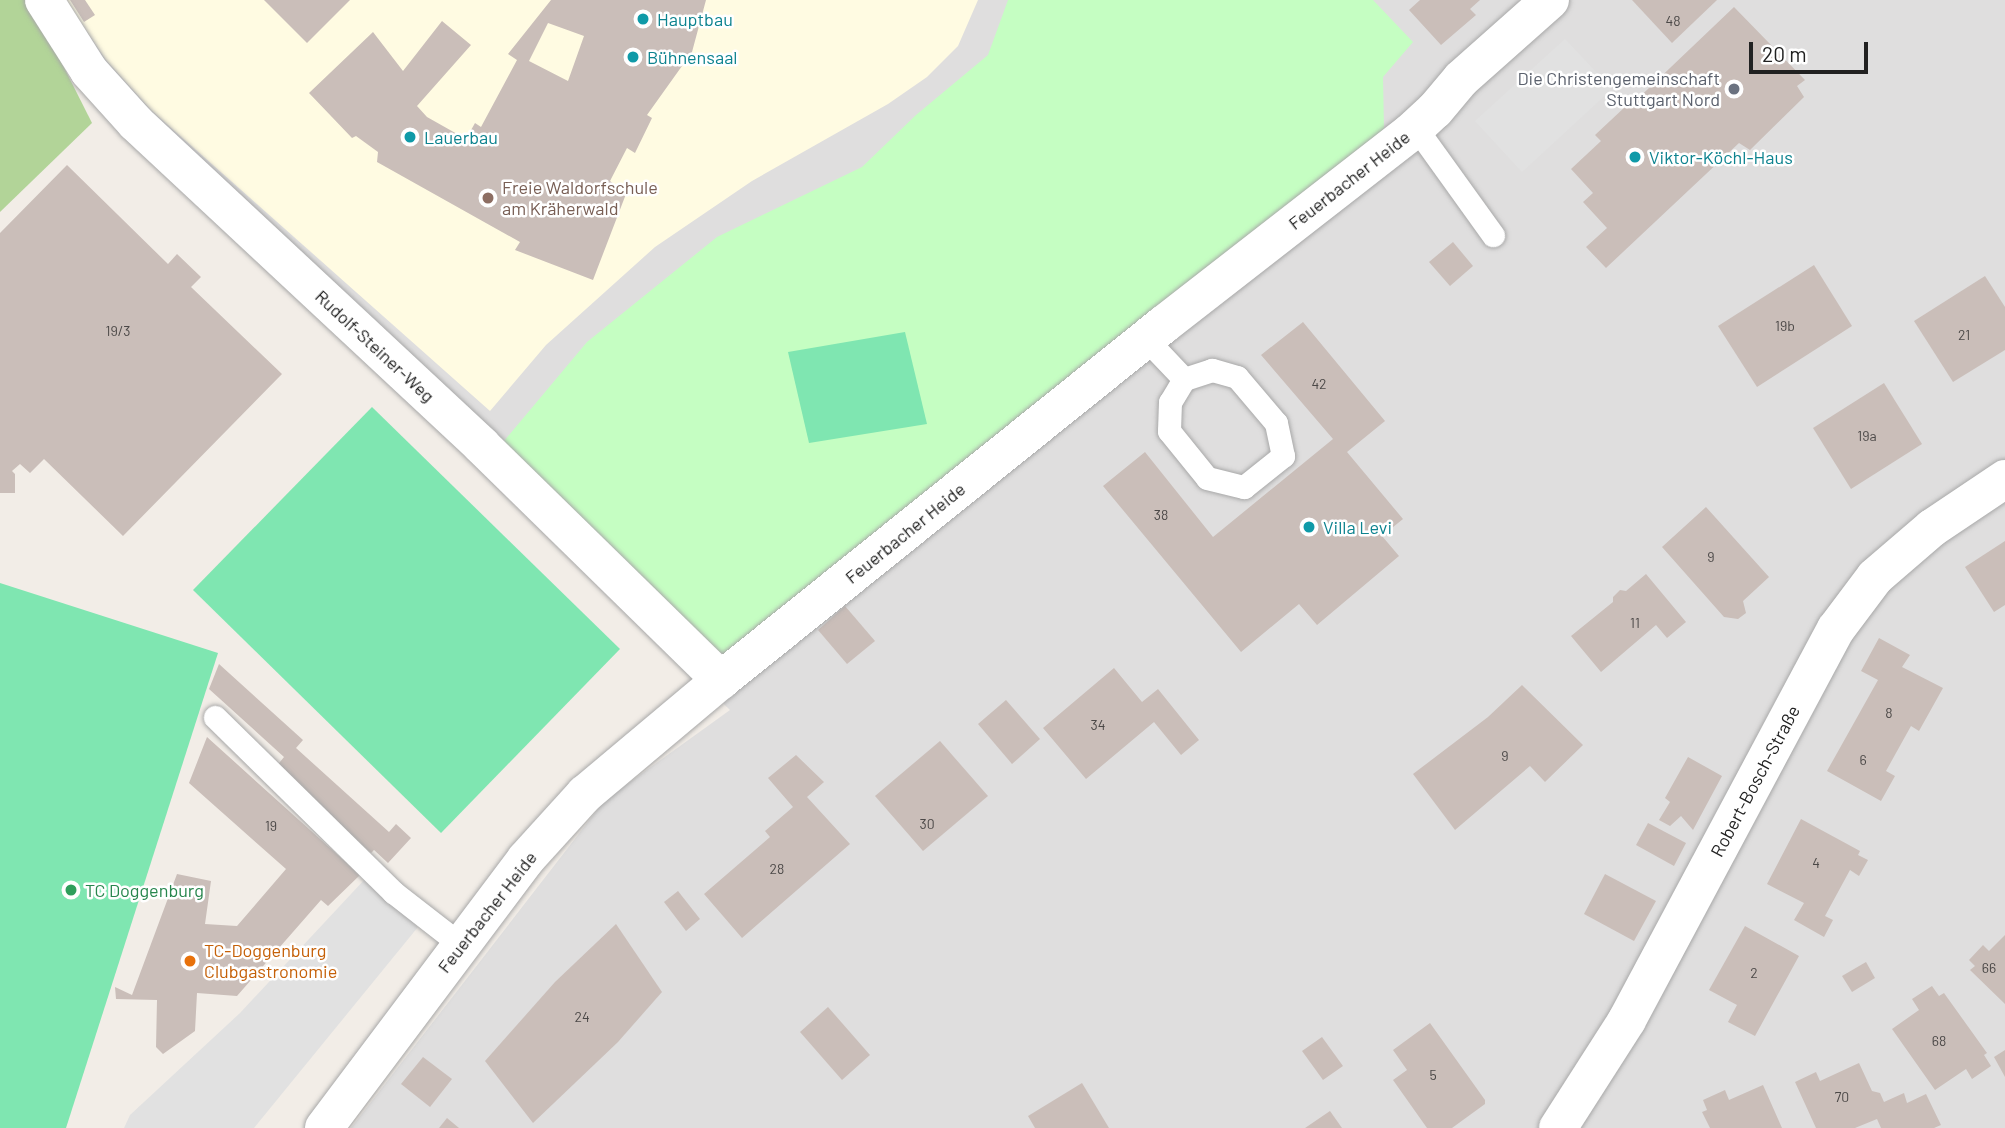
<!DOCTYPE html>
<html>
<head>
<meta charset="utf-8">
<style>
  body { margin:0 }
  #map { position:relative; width:2005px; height:1128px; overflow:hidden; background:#f2ede7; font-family:Barlow,sans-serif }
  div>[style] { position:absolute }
  .residential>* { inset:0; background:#dfdede }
  .education>* { inset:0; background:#fffbe2 }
  .forest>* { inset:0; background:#b2d498 }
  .park>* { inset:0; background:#c5fec2 }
  .pitch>* { inset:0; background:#7fe6b1 }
  .parking>* { inset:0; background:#e1e1e1 }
  .building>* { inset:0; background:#cabeb9 }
  .roads { filter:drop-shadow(0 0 2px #a8a8a8) drop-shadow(0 0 2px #a8a8a8) }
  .service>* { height:23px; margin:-11.5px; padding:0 11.5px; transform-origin:11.5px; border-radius:11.5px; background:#fff }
  .minor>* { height:38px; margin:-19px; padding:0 19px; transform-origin:19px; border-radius:19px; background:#fff }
  .dots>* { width:19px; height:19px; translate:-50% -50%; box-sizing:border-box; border:4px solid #fff; border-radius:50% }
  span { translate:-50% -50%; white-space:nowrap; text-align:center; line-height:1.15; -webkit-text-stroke:5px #fff; paint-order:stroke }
  .number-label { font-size:14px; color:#4b4847 }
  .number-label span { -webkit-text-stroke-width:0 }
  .culture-label { font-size:18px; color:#0d838f }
  .left { translate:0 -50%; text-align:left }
  .worship-label { font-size:18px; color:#5b616d }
  .right { translate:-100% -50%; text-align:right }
  .street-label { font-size:18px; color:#212121 }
  .education-label { font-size:18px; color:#785e54 }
  .leisure-label { font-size:18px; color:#27864d }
  .food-label { font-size:18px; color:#c56008 }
  .scale { position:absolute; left:1749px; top:42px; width:119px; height:32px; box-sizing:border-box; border:4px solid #212121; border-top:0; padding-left:9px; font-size:21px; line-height:24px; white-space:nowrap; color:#212121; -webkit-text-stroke:5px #fff; paint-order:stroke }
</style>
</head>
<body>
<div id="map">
  <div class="residential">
    <i style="clip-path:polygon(46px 0,2005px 0,2005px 1128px,351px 1128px,605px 800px,730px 710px,54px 55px)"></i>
  </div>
  <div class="education">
    <i style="clip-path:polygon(66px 0,978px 0,958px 46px,927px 77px,888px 104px,752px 181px,655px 247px,546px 345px,490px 411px,151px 110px,106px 60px)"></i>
  </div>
  <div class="forest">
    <i style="clip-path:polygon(0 0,30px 0,92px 123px,0 212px)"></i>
  </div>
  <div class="park">
    <i style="clip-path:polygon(1008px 0,1373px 0,1413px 42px,1383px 77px,1384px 130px,719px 672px,504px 441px,587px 342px,717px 237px,862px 167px,916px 115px,988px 55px)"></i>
  </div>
  <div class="pitch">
    <i style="clip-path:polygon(905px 332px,927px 424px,809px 443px,788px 352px)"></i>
    <i style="clip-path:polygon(372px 407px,620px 649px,441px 833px,193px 590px)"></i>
    <i style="clip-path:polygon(0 583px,218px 653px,66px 1128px,0 1128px)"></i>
  </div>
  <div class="parking">
    <i style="clip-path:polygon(1565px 39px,1612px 89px,1522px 172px,1475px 121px)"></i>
    <i style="clip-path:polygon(365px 879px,418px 927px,254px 1128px,124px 1128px,130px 1115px,240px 1013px)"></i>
  </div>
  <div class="building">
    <i style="clip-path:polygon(70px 0,85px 0,95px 15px,84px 22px)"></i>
    <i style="clip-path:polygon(264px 0,350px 0,307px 43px)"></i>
    <i style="clip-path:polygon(evenodd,551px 0,706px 0,692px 52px,647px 115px,652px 118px,635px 153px,627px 148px,610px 181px,626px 194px,593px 280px,515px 250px,520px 242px,377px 162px,378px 152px,356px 136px,352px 138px,309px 93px,373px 32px,403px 71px,442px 21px,471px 45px,417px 106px,427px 117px,466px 139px,475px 123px,481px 127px,517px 60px,508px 54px,551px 0,548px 23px,584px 36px,568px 81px,529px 61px,548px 23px)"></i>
    <i style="clip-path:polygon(1420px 0,1480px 0,1470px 9px,1476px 15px,1441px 45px,1409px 10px)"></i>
    <i style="clip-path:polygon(1632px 0,1717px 0,1672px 43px)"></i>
    <i style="clip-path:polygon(1734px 7px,1805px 80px,1797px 86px,1804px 97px,1750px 150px,1739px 143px,1606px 268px,1586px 247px,1607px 228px,1583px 202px,1593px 193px,1571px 169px,1601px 141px,1595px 135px,1626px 106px,1628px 108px)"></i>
    <i style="clip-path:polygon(67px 165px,168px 264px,177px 254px,201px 277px,191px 287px,282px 374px,123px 536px,44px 459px,30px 473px,20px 464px,12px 471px,15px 474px,15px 493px,0 493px,0 233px)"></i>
    <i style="clip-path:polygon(1453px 242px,1473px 266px,1450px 286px,1429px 262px)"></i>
    <i style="clip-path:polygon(1814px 265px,1852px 326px,1757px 387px,1718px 326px)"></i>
    <i style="clip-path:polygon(1985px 276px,2005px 307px,2005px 350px,1953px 382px,1914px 321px)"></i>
    <i style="clip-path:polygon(1303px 322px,1385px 421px,1347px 452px,1403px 519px,1382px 536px,1399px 556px,1317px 625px,1299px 604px,1241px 652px,1103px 486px,1145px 452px,1213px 537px,1333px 439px,1261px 355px)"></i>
    <i style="clip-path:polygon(1884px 383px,1922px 444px,1851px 489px,1813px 428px)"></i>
    <i style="clip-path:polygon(1706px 507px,1769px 577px,1743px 601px,1746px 613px,1738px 619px,1724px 617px,1662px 547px)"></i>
    <i style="clip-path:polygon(2005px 541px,2005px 605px,1994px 612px,1965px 567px)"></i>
    <i style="clip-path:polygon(1646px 574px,1686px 622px,1667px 638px,1656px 625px,1601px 672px,1571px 636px,1613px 602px,1613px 597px,1620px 590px,1626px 591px)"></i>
    <i style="clip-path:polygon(845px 606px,875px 641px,847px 664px,818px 630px)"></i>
    <i style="clip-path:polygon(1879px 638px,1910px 655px,1902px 667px,1943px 688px,1919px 731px,1911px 726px,1886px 771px,1895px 776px,1881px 801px,1827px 771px,1878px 680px,1861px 671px)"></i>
    <i style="clip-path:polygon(219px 664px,303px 740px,296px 748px,389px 832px,396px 824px,411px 838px,388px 863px,374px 850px,371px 853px,276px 767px,284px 757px,209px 689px)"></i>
    <i style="clip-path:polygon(1114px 668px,1142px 702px,1158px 689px,1199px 740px,1181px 755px,1154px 722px,1086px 779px,1043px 728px)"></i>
    <i style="clip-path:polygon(1522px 685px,1583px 745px,1545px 782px,1530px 766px,1455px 830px,1413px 774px,1488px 717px)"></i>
    <i style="clip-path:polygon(1006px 700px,1040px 739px,1012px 764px,978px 724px)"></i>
    <i style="clip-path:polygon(207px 737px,360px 875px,328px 906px,321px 900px,237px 996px,197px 993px,195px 1031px,163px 1054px,156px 1047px,157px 1000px,116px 999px,115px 987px,132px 995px,177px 874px,211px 881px,205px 924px,237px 926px,286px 869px,189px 783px)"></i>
    <i style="clip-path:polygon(940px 741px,988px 796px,923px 851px,875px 796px)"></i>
    <i style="clip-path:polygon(796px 755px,824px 782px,807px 797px,850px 844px,742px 938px,704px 894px,770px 837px,765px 831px,793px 807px,768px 778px)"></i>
    <i style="clip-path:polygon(1688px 757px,1722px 776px,1693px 830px,1681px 816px,1670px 826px,1659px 820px,1670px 802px,1665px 798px)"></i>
    <i style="clip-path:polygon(1801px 819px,1860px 851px,1858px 855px,1868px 860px,1859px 876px,1850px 870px,1825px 916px,1833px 920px,1824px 937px,1794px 920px,1804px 903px,1767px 884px)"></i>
    <i style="clip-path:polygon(1648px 823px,1686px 843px,1674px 866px,1636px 845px)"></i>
    <i style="clip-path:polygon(1605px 874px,1656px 901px,1634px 941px,1584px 914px)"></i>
    <i style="clip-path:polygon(678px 891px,700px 919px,686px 931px,664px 902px)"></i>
    <i style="clip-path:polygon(616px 924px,662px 992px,618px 1042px,533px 1123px,485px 1061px,555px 982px)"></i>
    <i style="clip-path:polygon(1745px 926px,1799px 956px,1755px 1036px,1728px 1022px,1737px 1005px,1709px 990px)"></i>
    <i style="clip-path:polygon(2005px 935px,2005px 1004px,1970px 970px,1975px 966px,1969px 960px,1983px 945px,1989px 951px)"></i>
    <i style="clip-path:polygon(1866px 962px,1875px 978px,1852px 992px,1842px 976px)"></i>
    <i style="clip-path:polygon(1932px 986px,1939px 996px,1944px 993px,1987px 1053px,1984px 1055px,1991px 1066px,1972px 1079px,1966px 1069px,1935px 1090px,1892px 1029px,1919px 1010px,1912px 999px)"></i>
    <i style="clip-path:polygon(828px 1007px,870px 1055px,842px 1080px,800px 1032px)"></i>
    <i style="clip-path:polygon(1430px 1023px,1485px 1100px,1485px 1104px,1452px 1128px,1427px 1128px,1393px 1080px,1407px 1070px,1393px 1050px)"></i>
    <i style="clip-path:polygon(1322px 1037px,1343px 1066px,1323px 1080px,1302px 1051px)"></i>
    <i style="clip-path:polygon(2005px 1050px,2005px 1077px,1994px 1057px)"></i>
    <i style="clip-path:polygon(423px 1057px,452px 1079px,430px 1107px,401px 1084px)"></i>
    <i style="clip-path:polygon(1859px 1063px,1872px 1091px,1880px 1093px,1884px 1102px,1904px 1093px,1907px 1103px,1926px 1094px,1941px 1125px,1934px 1128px,1881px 1128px,1877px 1119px,1855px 1128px,1816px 1128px,1795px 1082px,1816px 1072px,1820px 1081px)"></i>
    <i style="clip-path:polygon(1082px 1083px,1109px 1128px,1035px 1128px,1028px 1116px)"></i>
    <i style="clip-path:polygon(1763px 1085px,1782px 1128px,1710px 1128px,1702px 1112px,1707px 1110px,1703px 1100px,1725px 1090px,1729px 1100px)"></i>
    <i style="clip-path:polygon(1330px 1111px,1342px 1128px,1305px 1128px)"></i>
    <i style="clip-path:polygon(447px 1118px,459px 1128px,439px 1128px)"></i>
  </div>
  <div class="roads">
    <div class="service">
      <i style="left:1416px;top:128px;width:132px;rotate:54.3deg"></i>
      <i style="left:1146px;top:339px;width:55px;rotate:46.5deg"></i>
      <i style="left:1184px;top:379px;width:27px;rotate:121deg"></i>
      <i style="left:1170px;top:402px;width:29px;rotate:92deg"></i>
      <i style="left:1169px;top:431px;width:60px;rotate:51deg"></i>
      <i style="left:1207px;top:478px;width:38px;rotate:14deg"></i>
      <i style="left:1244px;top:487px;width:50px;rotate:-38.5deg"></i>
      <i style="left:1283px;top:456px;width:34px;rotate:-102deg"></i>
      <i style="left:1276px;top:423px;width:60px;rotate:-130.3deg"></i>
      <i style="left:1237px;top:377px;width:26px;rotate:-164deg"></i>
      <i style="left:1212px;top:370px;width:29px;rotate:162deg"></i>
      <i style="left:215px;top:717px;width:250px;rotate:44.5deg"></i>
      <i style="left:393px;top:892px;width:86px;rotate:37.9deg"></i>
    </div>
    <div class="minor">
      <i style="left:44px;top:0;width:84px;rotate:57.6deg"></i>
      <i style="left:89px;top:71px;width:70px;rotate:47.9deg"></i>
      <i style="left:136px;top:123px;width:472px;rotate:43deg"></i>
      <i style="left:481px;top:445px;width:336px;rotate:44.4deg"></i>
      <i style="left:324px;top:1128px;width:336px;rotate:-53.1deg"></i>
      <i style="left:526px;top:859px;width:88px;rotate:-47.8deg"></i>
      <i style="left:585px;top:794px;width:177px;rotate:-40deg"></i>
      <i style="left:721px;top:680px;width:567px;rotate:-38.77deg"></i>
      <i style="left:1163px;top:325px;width:313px;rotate:-37.9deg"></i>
      <i style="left:1410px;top:133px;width:34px;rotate:-43deg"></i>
      <i style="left:1435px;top:110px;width:40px;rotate:-50deg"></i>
      <i style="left:1461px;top:79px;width:119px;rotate:-41.6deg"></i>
      <i style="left:1558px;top:1128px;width:128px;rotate:-57.4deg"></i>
      <i style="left:1627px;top:1020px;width:443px;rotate:-61.9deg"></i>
      <i style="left:1836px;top:629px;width:65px;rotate:-53.1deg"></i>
      <i style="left:1875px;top:577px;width:75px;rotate:-40.7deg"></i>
      <i style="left:1932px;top:528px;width:88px;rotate:-33.9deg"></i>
    </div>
  </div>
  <div class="dots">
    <i style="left:643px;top:19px;background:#0f9aa8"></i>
    <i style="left:633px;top:57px;background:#0f9aa8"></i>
    <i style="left:1734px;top:89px;background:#6b7280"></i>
    <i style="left:410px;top:137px;background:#0f9aa8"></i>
    <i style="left:1635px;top:157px;background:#0f9aa8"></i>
    <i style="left:488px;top:198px;background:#8d6e63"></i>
    <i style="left:1309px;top:527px;background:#0f9aa8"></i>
    <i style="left:71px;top:890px;background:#2e9e5b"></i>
    <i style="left:190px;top:961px;background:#e8710a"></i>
  </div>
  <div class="number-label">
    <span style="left:1673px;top:21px">48</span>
    <span style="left:1785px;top:326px">19b</span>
    <span style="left:118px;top:331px">19/3</span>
    <span style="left:1964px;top:335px">21</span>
    <span style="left:1319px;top:384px">42</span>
    <span style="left:1867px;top:436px">19a</span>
    <span style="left:1161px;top:515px">38</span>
    <span style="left:1711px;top:557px">9</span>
    <span style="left:1635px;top:623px">11</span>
    <span style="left:1889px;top:713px">8</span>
    <span style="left:1098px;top:725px">34</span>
    <span style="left:1505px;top:756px">9</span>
    <span style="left:1863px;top:760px">6</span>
    <span style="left:927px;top:824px">30</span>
    <span style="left:271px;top:826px">19</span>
    <span style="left:1816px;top:863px">4</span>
    <span style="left:777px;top:869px">28</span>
    <span style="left:1989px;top:968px">66</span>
    <span style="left:1754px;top:973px">2</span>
    <span style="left:582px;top:1017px">24</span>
    <span style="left:1939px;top:1041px">68</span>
    <span style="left:1433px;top:1075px">5</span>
    <span style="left:1842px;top:1097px">70</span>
  </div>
  <div class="culture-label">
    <span class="left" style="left:657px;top:19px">Hauptbau</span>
    <span class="left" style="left:647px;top:57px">Bühnensaal</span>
    <span class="left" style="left:424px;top:137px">Lauerbau</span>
    <span class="left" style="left:1649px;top:157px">Viktor-Köchl-Haus</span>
    <span class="left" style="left:1323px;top:527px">Villa Levi</span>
  </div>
  <div class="worship-label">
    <span class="right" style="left:1720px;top:89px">Die Christengemeinschaft<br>Stuttgart Nord</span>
  </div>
  <div class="street-label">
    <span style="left:1349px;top:180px;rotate:-38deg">Feuerbacher Heide</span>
    <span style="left:375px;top:346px;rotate:43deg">Rudolf-Steiner-Weg</span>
    <span style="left:905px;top:533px;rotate:-39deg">Feuerbacher Heide</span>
    <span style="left:1755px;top:781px;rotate:-62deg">Robert-Bosch-Straße</span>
    <span style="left:487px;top:912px;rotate:-52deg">Feuerbacher Heide</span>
  </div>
  <div class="education-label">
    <span class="left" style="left:502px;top:198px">Freie Waldorfschule<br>am Kräherwald</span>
  </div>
  <div class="leisure-label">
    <span class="left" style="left:85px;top:890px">TC Doggenburg</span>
  </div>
  <div class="food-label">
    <span class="left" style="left:204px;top:961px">TC-Doggenburg<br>Clubgastronomie</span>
  </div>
  <div class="scale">20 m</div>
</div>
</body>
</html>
